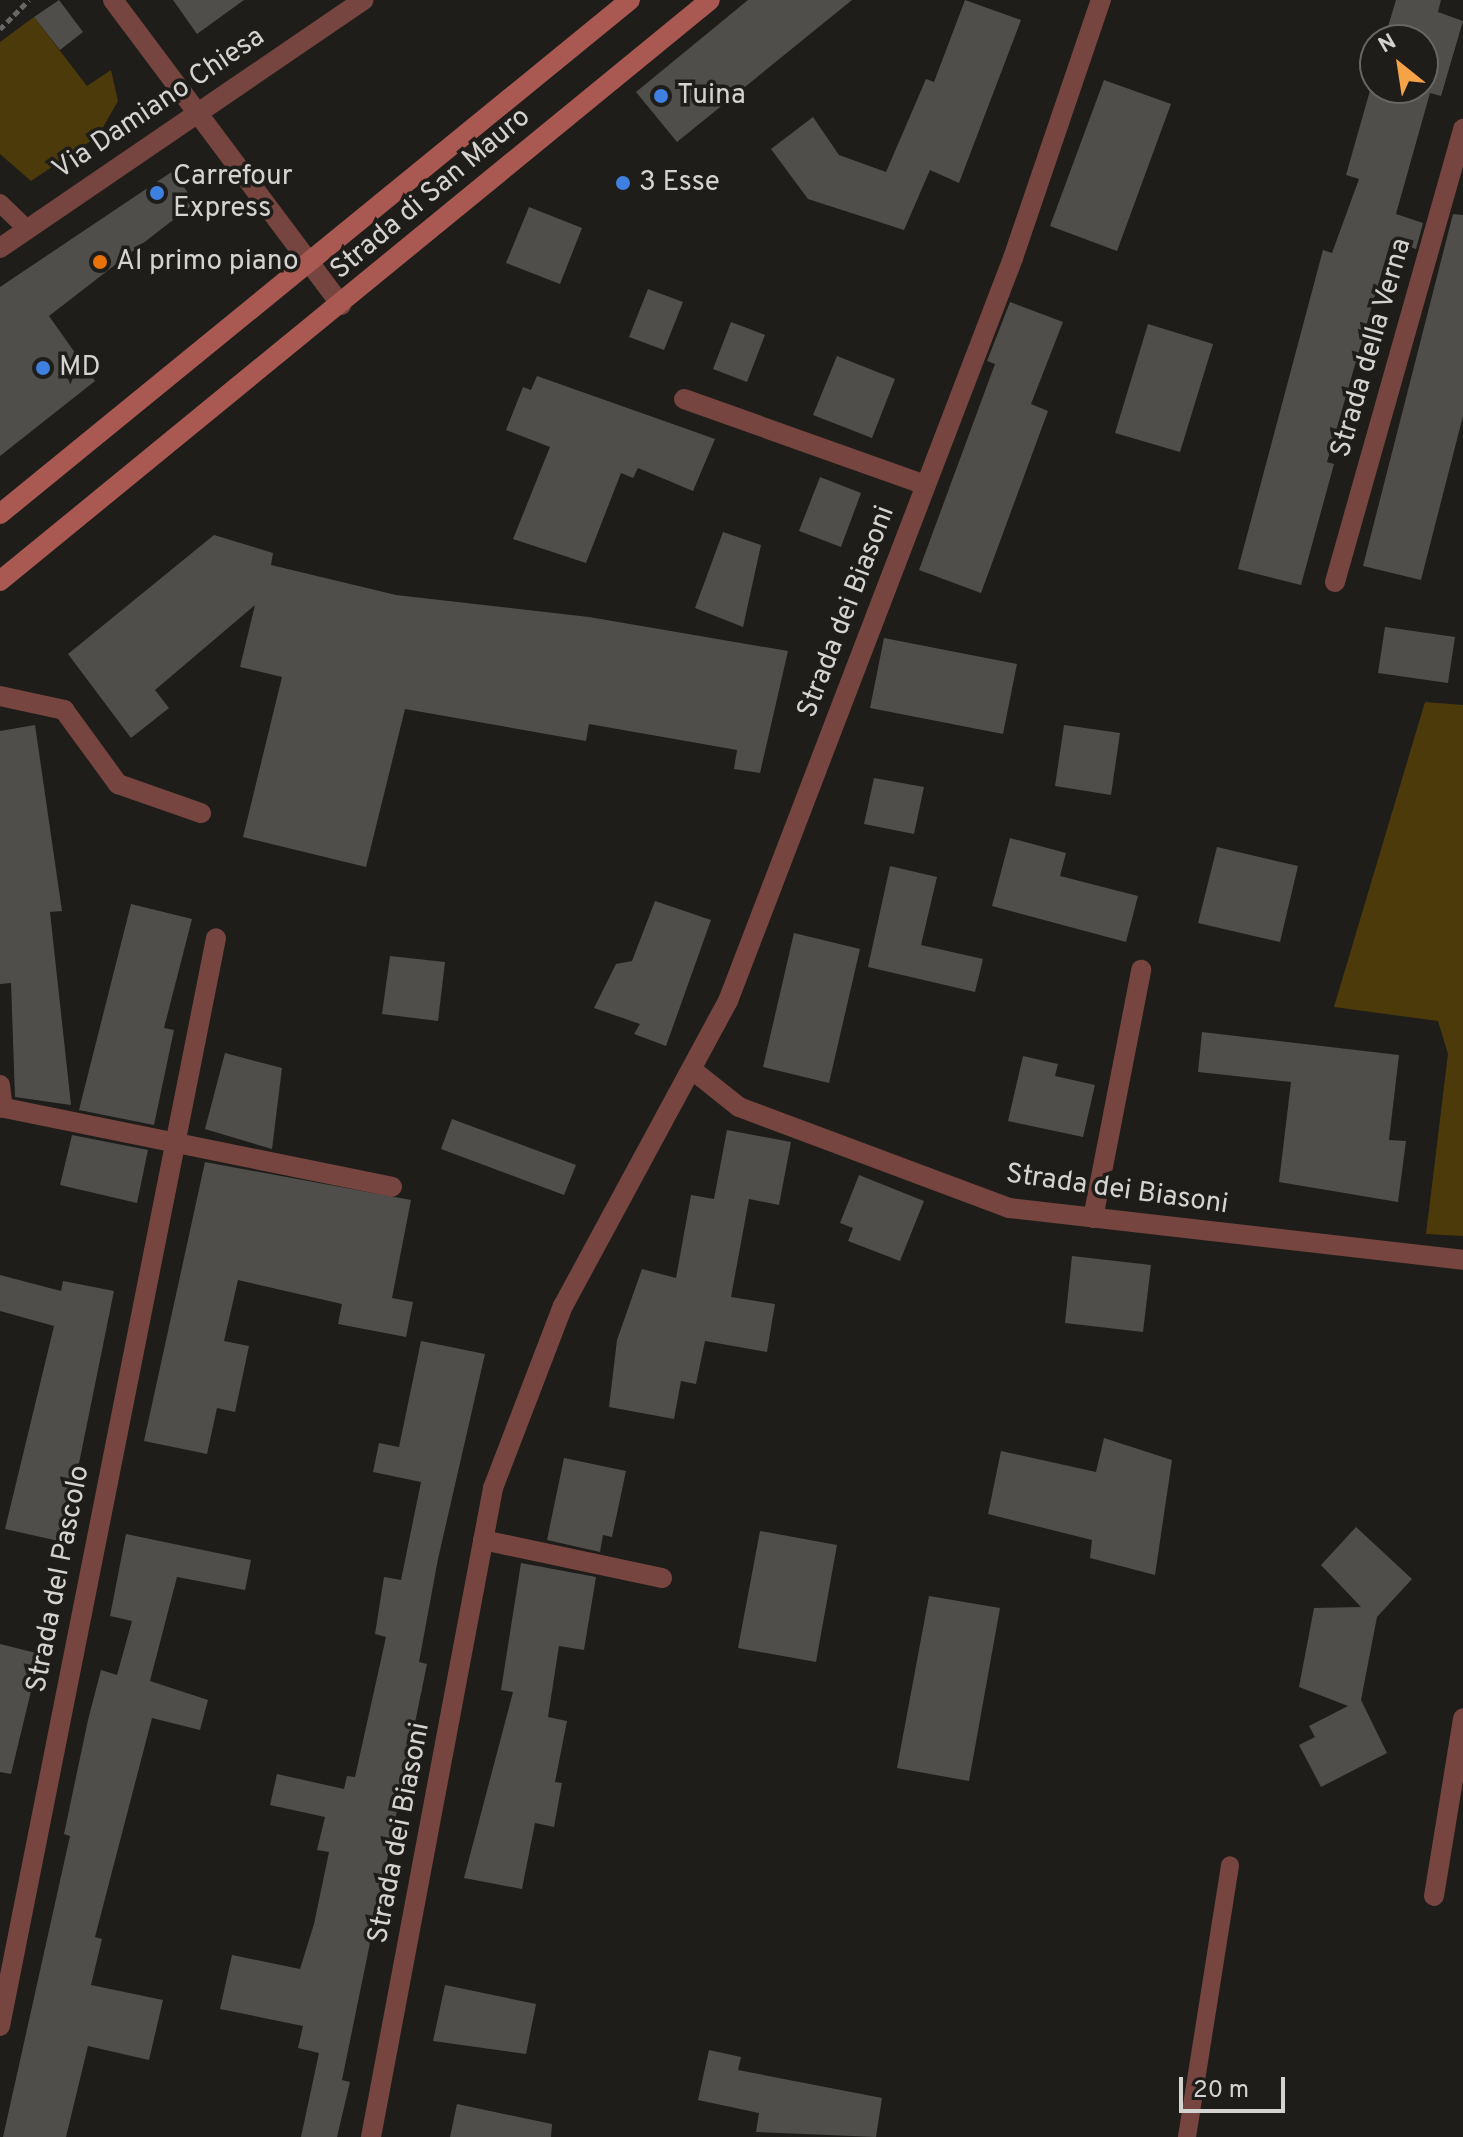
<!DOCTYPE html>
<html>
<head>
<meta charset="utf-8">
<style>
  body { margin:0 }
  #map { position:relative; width:1463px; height:2137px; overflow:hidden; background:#1e1d1a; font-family:Overpass,sans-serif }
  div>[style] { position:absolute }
  .green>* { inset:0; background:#4d3a0a }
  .building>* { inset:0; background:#4f4e4b }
  .path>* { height:5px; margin-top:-2.5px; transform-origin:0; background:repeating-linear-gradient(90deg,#696866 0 6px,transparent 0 10px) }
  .lane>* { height:18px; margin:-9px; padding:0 9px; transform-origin:9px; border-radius:9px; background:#77453f }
  .street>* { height:20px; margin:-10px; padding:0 10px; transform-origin:10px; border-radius:10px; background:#77453f }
  .secondary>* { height:20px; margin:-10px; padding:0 10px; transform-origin:10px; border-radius:10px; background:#aa5952 }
  .dots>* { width:22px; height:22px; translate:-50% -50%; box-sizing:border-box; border:4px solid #1e1d1a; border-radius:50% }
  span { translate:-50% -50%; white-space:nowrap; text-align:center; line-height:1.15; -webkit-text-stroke:7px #1e1d1a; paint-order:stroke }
  .poi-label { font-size:28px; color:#d4d3d2 }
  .left { translate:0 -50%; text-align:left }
  .street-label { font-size:28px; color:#d4d3d2 }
  .north { position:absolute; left:1359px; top:24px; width:80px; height:80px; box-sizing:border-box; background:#1e1d1a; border:2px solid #676664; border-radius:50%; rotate:330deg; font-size:22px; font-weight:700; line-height:32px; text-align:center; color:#d4d3d2 }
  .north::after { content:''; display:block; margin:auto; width:28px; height:36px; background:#f6a247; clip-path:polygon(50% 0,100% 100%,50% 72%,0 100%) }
  .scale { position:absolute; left:1179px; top:2077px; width:106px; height:36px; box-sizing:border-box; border:4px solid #d4d3d2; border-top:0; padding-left:10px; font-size:24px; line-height:28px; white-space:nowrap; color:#d4d3d2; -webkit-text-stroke:6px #1e1d1a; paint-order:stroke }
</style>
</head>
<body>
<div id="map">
  <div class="green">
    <i style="clip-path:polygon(34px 17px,87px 86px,111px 70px,118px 101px,98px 136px,31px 181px,0 154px,0 42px)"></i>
    <i style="clip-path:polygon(1425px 702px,1463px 705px,1463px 1236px,1426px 1234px,1448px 1054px,1438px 1021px,1334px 1007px)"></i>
  </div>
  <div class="building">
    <i style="clip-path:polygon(59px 0,83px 32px,60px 50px,34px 17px)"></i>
    <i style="clip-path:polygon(173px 0,244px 0,197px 34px)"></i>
    <i style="clip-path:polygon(748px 0,852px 0,677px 142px,636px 92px)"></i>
    <i style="clip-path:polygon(965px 0,1021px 20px,959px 183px,930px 170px,904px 230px,808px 199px,771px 149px,813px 117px,839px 155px,886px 172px,926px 79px,934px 82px)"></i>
    <i style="clip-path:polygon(1396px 0,1441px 0,1438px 12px,1463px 21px,1441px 96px,1430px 93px,1396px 214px,1423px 223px,1416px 249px,1391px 240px,1327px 462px,1334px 464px,1301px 585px,1238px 569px,1323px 250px,1332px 253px,1359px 179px,1346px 175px,1375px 73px,1375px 88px,1423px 88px,1423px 40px,1384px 40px)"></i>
    <i style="clip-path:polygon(1104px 80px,1171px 104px,1117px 251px,1050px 226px)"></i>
    <i style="clip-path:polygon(173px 171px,195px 203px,49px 316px,95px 381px,0 456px,0 287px)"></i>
    <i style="clip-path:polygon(529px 207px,582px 228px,560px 284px,506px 263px)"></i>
    <i style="clip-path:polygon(1453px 214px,1463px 215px,1463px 416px,1421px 580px,1363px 566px)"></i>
    <i style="clip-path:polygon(648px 289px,683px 302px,664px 350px,629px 337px)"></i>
    <i style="clip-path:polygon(1010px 302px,1063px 322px,1031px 404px,1048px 411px,981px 593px,919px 570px,995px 364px,987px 361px)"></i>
    <i style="clip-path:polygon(731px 322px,765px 335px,747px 382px,713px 369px)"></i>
    <i style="clip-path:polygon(1148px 324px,1213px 344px,1180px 452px,1115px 433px)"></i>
    <i style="clip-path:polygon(837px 356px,895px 379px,872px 438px,813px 415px)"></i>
    <i style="clip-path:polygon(537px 376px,715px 439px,693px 491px,638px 468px,633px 478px,621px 473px,586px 563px,513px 539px,550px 447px,506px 430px,523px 387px,531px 390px)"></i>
    <i style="clip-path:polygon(820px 477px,861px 493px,841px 547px,799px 531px)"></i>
    <i style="clip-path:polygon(723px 532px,761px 545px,743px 627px,695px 608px)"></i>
    <i style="clip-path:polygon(214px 535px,273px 553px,271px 565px,396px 595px,589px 617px,788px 651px,760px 773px,734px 769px,737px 750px,589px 724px,586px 741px,405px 709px,366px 867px,243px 837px,282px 677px,240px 667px,255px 605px,155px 690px,169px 708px,131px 738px,68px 654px)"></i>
    <i style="clip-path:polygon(1385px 627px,1455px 637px,1448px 683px,1378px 673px)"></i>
    <i style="clip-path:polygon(884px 638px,1017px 664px,1003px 734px,870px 708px)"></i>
    <i style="clip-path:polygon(35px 725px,62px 911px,50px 912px,71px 1105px,15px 1097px,11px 983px,0 984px,0 731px)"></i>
    <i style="clip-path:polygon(1064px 725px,1120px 733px,1111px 795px,1055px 786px)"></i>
    <i style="clip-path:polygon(874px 778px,924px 787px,914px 834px,864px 824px)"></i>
    <i style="clip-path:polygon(1010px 838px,1066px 853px,1060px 876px,1138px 896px,1126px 942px,992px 906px)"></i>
    <i style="clip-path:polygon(1217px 847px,1298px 866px,1280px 942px,1198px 923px)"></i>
    <i style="clip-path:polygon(890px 866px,937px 877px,921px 945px,983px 959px,975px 992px,868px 967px)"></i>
    <i style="clip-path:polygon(655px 901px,711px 920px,666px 1046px,634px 1034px,640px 1024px,594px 1008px,616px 964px,632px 961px)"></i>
    <i style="clip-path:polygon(131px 904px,192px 919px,164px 1028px,174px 1030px,154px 1125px,79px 1110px)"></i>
    <i style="clip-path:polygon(794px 933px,860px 949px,829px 1083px,763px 1067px)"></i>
    <i style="clip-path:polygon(390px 956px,445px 962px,438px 1021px,382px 1014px)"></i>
    <i style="clip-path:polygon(1202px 1032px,1399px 1055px,1389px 1140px,1406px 1141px,1398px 1202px,1279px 1182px,1291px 1082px,1198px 1072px)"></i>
    <i style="clip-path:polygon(225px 1053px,282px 1068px,272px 1149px,205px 1129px)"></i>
    <i style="clip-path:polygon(1023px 1056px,1058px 1064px,1055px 1076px,1095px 1085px,1083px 1137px,1008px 1121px)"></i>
    <i style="clip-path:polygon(452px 1119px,576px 1165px,564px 1195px,441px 1149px)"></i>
    <i style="clip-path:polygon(727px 1130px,791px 1142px,779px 1205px,749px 1199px,731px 1297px,775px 1304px,767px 1352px,705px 1341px,696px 1384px,681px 1381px,674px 1419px,609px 1407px,617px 1340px,642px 1269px,676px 1278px,691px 1195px,714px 1199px)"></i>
    <i style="clip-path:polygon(72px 1135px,148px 1150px,137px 1203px,60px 1185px)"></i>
    <i style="clip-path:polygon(205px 1162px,411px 1200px,392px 1298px,413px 1302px,406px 1337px,338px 1324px,342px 1304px,238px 1280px,224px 1341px,249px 1346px,235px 1412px,217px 1408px,207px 1454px,144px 1441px)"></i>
    <i style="clip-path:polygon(859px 1175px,924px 1201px,900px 1261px,848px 1241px,853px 1228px,840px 1223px)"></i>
    <i style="clip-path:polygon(1072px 1256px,1151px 1265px,1143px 1332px,1065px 1323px)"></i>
    <i style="clip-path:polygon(0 1275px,61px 1291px,63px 1281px,114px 1291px,63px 1542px,5px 1529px,54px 1326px,0 1311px)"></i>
    <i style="clip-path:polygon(421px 1341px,485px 1354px,438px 1559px,419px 1662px,427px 1664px,342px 2080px,350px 2082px,337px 2137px,301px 2137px,319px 2053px,298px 2048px,303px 2026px,220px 2009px,232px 1955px,300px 1969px,314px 1924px,329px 1852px,317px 1850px,325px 1817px,270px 1805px,277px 1774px,344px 1789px,347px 1776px,355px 1777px,386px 1637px,375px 1634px,384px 1577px,401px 1580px,421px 1482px,373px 1472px,379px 1443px,399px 1447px)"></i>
    <i style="clip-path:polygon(1104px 1438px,1172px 1460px,1155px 1575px,1090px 1558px,1092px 1540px,988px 1514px,1001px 1451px,1096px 1472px)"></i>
    <i style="clip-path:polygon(564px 1458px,626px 1471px,612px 1537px,603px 1535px,600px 1552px,547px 1540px)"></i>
    <i style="clip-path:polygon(1356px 1527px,1412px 1579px,1377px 1617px,1361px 1700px,1387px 1753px,1321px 1787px,1299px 1745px,1315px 1737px,1309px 1726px,1348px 1706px,1299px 1687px,1314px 1608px,1361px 1607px,1321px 1565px)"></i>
    <i style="clip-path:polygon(760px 1531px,837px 1545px,816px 1662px,738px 1648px)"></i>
    <i style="clip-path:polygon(126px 1534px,251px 1560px,245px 1590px,177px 1577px,150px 1681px,208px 1700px,200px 1730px,152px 1718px,95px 1937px,102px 1939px,91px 1985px,163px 2000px,149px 2060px,88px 2046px,66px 2137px,3px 2137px,70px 1836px,64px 1834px,88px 1720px,101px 1670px,117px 1675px,132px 1621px,110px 1616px)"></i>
    <i style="clip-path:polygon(521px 1563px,596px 1577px,584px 1650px,559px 1646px,548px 1717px,567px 1721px,555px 1782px,562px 1783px,554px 1827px,535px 1823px,522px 1889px,464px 1878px,513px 1692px,501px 1690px)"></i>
    <i style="clip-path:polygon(929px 1596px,1000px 1608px,969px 1781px,897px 1768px)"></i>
    <i style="clip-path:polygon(0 1644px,40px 1654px,11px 1774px,0 1772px)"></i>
    <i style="clip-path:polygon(445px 1985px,536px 2004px,526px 2054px,433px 2041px)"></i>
    <i style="clip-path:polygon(709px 2050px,741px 2057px,738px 2070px,882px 2098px,876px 2137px,756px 2132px,759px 2113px,698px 2100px)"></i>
    <i style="clip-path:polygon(457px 2104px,552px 2124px,551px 2137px,450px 2137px)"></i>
  </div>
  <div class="path">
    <i style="left:0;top:29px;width:41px;rotate:-45deg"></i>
  </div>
  <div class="lane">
    <i style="left:0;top:203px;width:37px;rotate:44deg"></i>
    <i style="left:1187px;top:2137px;width:275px;rotate:-81deg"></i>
  </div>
  <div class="street">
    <i style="left:113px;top:0;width:381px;rotate:53.2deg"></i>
    <i style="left:0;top:248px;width:440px;rotate:-34.3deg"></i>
    <i style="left:684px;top:399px;width:256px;rotate:19.6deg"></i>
    <i style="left:1335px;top:582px;width:471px;rotate:-74.2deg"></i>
    <i style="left:0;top:696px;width:66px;rotate:12.3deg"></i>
    <i style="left:64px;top:710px;width:92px;rotate:53.9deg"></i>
    <i style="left:118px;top:784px;width:88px;rotate:19.3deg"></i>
    <i style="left:695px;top:1072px;width:56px;rotate:38.5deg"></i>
    <i style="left:739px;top:1107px;width:288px;rotate:20.5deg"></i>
    <i style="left:1009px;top:1208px;width:457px;rotate:6.5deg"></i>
    <i style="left:0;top:1085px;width:23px;rotate:83deg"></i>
    <i style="left:0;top:1107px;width:400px;rotate:11.5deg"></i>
    <i style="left:1093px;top:1218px;width:253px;rotate:-79deg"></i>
    <i style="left:483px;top:1540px;width:183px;rotate:12deg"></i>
    <i style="left:1434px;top:1896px;width:180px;rotate:-80.7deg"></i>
    <i style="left:0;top:2026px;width:1109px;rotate:-78.77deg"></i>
    <i style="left:371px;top:2137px;width:660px;rotate:-79.35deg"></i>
    <i style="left:493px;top:1488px;width:195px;rotate:-69deg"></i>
    <i style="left:563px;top:1306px;width:347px;rotate:-61.6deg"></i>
    <i style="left:728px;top:1001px;width:796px;rotate:-69.01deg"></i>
    <i style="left:1013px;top:258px;width:273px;rotate:-71.2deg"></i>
  </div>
  <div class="secondary">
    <i style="left:0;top:514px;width:813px;rotate:-39.21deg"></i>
    <i style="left:0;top:581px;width:917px;rotate:-39.29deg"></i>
  </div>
  <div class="dots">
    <i style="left:661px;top:96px;background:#3f7fe0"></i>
    <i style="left:623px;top:183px;background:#3f7fe0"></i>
    <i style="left:157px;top:193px;background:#3f7fe0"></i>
    <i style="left:100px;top:262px;background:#e8710a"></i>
    <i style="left:43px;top:368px;background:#3f7fe0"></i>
  </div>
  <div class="poi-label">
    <span class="left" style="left:677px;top:96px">Tuina</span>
    <span class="left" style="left:173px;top:193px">Carrefour<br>Express</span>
    <span class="left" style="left:639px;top:183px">3 Esse</span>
    <span class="left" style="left:116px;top:262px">Al primo piano</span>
    <span class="left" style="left:59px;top:368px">MD</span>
  </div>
  <div class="street-label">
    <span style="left:159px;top:104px;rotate:-34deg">Via Damiano Chiesa</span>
    <span style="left:431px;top:194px;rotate:-40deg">Strada di San Mauro</span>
    <span style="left:1372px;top:348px;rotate:-74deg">Strada della Verna</span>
    <span style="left:847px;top:612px;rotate:-69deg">Strada dei Biasoni</span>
    <span style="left:1117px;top:1190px;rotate:8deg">Strada dei Biasoni</span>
    <span style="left:59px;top:1579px;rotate:-79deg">Strada del Pascolo</span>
    <span style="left:400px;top:1833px;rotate:-79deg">Strada dei Biasoni</span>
  </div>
  <div class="north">N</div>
  <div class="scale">20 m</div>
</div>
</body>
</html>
